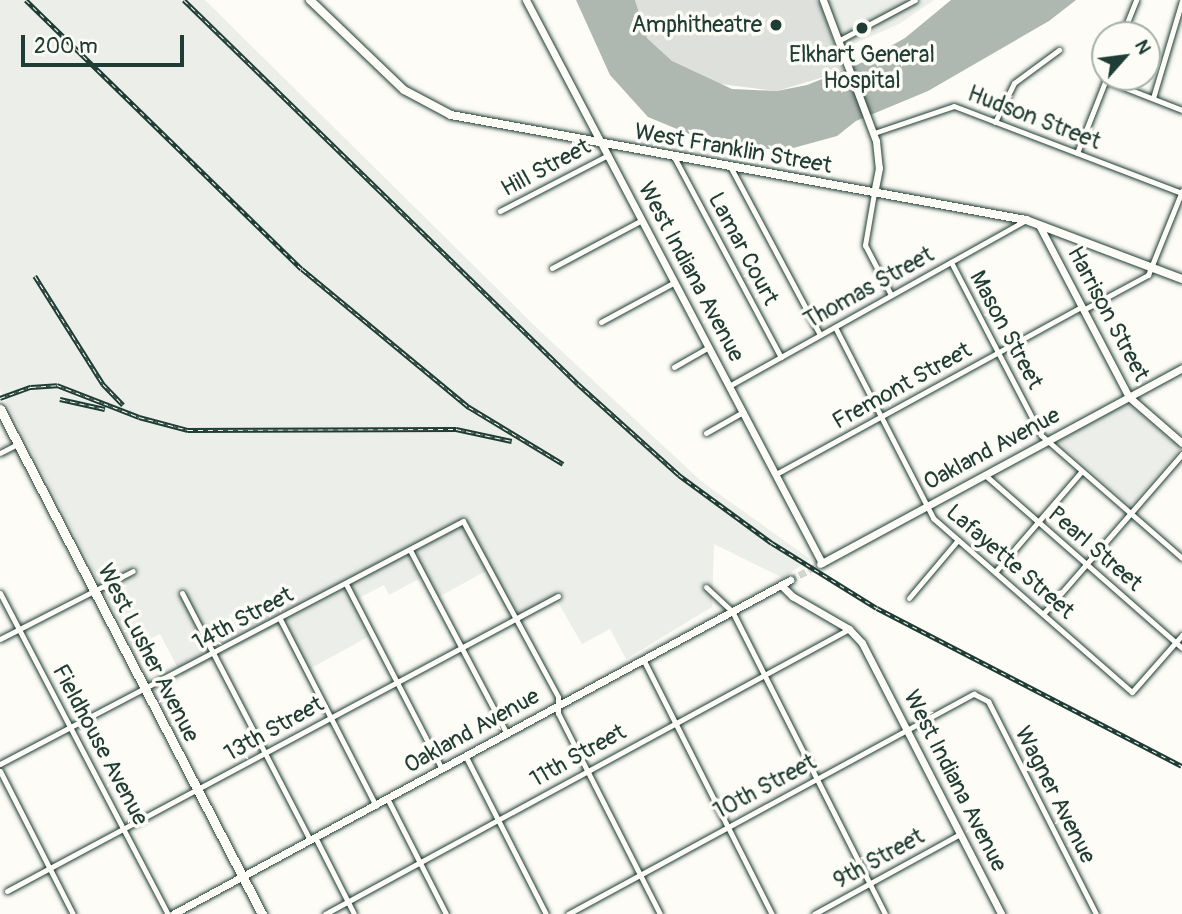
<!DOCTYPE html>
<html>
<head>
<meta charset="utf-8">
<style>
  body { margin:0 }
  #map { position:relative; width:1182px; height:914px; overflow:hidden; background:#fdfcf7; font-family:Pangolin,sans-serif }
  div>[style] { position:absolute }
  .built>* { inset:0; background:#eceee9 }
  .green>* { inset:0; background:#dde0db }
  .water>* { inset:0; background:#aeb8b1 }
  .tertiary-tunnel>* { height:7px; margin-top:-3.5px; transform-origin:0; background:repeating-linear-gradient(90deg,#d1d6d0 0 7px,transparent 0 10.5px) }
  .roads { filter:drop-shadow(0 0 2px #1f3d34) drop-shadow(0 0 2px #1f3d34) }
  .minor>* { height:5px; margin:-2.5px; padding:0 2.5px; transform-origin:2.5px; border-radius:2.5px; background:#fdfcf7 }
  .tertiary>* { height:7px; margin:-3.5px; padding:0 3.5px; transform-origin:3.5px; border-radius:3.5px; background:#fdfcf7 }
  .secondary>* { height:8px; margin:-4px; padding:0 4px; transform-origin:4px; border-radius:4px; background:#fdfcf7 }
  .primary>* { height:9px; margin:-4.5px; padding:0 4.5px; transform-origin:4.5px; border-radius:4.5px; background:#fdfcf7 }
  .rail>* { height:4.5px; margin-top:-2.25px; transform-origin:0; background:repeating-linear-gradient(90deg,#fdfcf7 0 5px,#1f3d34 0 10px); box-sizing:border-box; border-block:2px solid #1f3d34 }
  .dots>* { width:19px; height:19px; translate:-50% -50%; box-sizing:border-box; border:4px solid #fdfcf7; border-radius:50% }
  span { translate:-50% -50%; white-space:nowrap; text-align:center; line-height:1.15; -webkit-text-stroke:7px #fdfcf7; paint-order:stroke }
  .poi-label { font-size:23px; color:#1f3d34 }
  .right { translate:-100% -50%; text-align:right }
  .street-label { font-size:23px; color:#1f3d34 }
  .north { position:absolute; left:1091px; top:21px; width:70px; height:70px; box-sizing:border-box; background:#fdfcf7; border:2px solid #a4b0a9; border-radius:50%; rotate:62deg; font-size:19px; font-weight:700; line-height:28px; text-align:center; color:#1f3d34 }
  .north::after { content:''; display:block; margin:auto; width:24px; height:32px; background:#1f3d34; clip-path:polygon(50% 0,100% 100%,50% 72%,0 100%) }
  .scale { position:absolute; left:21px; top:35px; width:163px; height:32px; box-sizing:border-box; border:4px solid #1f3d34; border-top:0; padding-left:9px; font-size:21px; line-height:24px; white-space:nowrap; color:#1f3d34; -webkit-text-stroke:5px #fdfcf7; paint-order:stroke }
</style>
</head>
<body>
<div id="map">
  <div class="built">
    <i style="clip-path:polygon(0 0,205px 0,539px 330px,701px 481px,810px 559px,783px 578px,714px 544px,712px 607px,626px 659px,610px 629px,582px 644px,556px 599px,514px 623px,486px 571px,435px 599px,423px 577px,389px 595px,384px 585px,357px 599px,375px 633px,304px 672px,279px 625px,182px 676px,160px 634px,133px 647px,0 390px)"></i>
    <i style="clip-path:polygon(824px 0,934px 0,899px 24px,842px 49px)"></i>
    <i style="clip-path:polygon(1128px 402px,1181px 448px,1130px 506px,1058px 441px)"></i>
  </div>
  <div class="green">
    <i style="clip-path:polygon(635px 0,819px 0,844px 71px,777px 91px,712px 83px,672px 61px,647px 38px)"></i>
  </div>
  <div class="water">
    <i style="clip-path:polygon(576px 0,635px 0,647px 38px,672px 61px,732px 89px,777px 91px,807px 85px,857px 65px,905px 38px,951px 0,1076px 0,1049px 21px,928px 91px,856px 121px,837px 136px,786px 150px,718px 146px,648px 117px,610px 75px)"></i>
  </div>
  <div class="tertiary-tunnel">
    <i style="left:790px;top:580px;width:34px;rotate:-28deg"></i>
  </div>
  <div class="roads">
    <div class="minor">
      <i style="left:1122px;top:35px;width:38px;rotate:-68deg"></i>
      <i style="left:838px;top:41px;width:87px;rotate:-28deg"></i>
      <i style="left:1105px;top:80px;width:83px;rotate:21.3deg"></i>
      <i style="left:1153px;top:98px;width:101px;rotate:-73.4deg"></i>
      <i style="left:995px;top:122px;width:43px;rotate:-64deg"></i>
      <i style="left:1014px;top:83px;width:56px;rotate:-36.3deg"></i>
      <i style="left:874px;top:133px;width:84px;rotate:-18.6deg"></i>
      <i style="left:954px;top:106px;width:244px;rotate:20.9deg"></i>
      <i style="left:1077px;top:153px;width:82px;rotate:-68.5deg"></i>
      <i style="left:674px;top:157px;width:227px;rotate:61.9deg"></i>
      <i style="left:731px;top:168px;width:189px;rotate:61.9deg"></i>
      <i style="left:874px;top:193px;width:53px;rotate:99.8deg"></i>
      <i style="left:865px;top:245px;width:56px;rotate:62.5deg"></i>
      <i style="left:500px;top:211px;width:122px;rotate:-27.4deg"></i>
      <i style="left:951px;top:262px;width:195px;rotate:62.5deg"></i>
      <i style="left:1041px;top:435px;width:187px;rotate:41.1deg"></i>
      <i style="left:552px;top:268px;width:102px;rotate:-28.1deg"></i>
      <i style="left:1083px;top:310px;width:74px;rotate:-28.3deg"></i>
      <i style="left:1148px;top:275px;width:91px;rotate:-68deg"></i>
      <i style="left:601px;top:322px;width:84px;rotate:-28.4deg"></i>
      <i style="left:835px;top:327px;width:215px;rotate:62.8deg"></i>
      <i style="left:933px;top:518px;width:264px;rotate:41.2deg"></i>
      <i style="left:1132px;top:692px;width:76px;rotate:-48.7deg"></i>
      <i style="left:674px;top:367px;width:40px;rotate:-29.7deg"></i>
      <i style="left:729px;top:386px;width:340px;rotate:-29.2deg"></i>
      <i style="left:706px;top:433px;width:43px;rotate:-29.6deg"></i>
      <i style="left:0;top:453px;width:20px;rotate:-27deg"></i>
      <i style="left:776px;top:474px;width:348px;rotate:-28.7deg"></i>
      <i style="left:985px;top:475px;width:262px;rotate:41.3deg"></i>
      <i style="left:410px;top:550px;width:208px;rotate:62.2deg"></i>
      <i style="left:995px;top:572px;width:133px;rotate:-49.3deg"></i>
      <i style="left:346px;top:584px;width:208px;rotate:62.6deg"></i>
      <i style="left:706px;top:587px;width:35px;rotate:43deg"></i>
      <i style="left:732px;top:611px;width:339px;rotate:63.2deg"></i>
      <i style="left:0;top:593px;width:362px;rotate:62.4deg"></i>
      <i style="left:182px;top:593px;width:278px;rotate:62.6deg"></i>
      <i style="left:909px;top:598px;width:76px;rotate:-49.8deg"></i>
      <i style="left:1043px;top:614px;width:212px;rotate:-49deg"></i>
      <i style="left:280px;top:619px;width:210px;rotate:62.8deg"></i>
      <i style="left:0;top:639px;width:149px;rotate:-27.1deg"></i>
      <i style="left:643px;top:659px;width:286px;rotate:63.2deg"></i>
      <i style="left:466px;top:757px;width:176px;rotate:63deg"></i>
      <i style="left:0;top:764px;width:523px;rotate:-27.69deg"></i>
      <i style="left:463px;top:521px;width:200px;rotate:61.6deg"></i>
      <i style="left:558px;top:697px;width:16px;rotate:90deg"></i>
      <i style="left:558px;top:713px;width:225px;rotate:63.1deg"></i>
      <i style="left:0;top:771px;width:161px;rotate:63deg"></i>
      <i style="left:388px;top:800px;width:128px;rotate:63deg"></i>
      <i style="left:315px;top:837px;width:86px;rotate:63.1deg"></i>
      <i style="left:7px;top:891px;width:625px;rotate:-28.16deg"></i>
      <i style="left:325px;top:914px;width:596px;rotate:-28.54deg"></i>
      <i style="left:568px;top:914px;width:462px;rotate:-28.5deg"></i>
      <i style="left:974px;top:694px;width:16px;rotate:27deg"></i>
      <i style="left:988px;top:701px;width:239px;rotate:63.1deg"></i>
      <i style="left:814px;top:914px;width:166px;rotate:-28.7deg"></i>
    </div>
    <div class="tertiary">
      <i style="left:526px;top:0;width:636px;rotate:62.27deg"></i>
      <i style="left:823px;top:0;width:151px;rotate:69.4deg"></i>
      <i style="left:876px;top:141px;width:27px;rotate:84deg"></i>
      <i style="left:879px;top:168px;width:25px;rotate:101deg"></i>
      <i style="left:1039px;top:225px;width:194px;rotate:62.4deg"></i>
      <i style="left:1129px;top:397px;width:70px;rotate:41deg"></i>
      <i style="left:820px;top:564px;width:412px;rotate:-28.4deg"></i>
      <i style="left:781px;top:585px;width:16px;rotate:45deg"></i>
      <i style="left:792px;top:596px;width:66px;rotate:30.1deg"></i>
      <i style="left:849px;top:629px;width:19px;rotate:47deg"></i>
      <i style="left:862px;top:643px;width:305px;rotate:62.8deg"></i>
      <i style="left:173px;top:914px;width:702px;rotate:-28.43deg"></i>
    </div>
    <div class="secondary">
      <i style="left:310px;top:0;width:130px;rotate:43.8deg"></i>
      <i style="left:404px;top:90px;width:53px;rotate:28deg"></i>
      <i style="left:451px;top:115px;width:585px;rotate:10.35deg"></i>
      <i style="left:1026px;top:220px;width:167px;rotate:20.7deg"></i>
    </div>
    <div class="primary">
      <i style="left:0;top:409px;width:569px;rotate:62.58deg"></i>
    </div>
  </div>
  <div class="rail">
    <i style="left:26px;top:0;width:385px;rotate:44.3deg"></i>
    <i style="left:302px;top:269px;width:217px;rotate:39.6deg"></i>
    <i style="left:469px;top:407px;width:110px;rotate:31.2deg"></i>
    <i style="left:184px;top:0;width:550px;rotate:44.26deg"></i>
    <i style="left:578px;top:384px;width:136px;rotate:42deg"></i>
    <i style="left:679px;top:475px;width:115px;rotate:36.2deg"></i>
    <i style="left:772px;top:543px;width:123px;rotate:31.8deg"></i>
    <i style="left:877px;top:608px;width:343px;rotate:27.4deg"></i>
    <i style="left:35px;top:276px;width:128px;rotate:57.8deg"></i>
    <i style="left:103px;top:384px;width:29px;rotate:46deg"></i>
    <i style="left:0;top:398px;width:33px;rotate:-20deg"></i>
    <i style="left:31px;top:387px;width:26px;rotate:-4deg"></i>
    <i style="left:57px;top:385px;width:88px;rotate:21.3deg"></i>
    <i style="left:139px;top:417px;width:51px;rotate:14.9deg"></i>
    <i style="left:188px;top:430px;width:268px;rotate:-0.2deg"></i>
    <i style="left:456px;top:429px;width:57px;rotate:12.1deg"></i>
    <i style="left:60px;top:399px;width:46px;rotate:12.5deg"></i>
  </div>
  <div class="dots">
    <i style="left:776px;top:25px;background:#1f3d34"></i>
    <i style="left:862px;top:28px;background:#1f3d34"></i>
  </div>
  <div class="poi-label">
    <span class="right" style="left:762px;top:25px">Amphitheatre</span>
    <span style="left:862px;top:68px">Elkhart General<br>Hospital</span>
  </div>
  <div class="street-label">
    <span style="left:1034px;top:118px;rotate:21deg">Hudson Street</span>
    <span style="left:733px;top:149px;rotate:10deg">West Franklin Street</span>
    <span style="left:546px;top:168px;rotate:-28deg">Hill Street</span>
    <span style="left:743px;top:249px;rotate:62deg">Lamar Court</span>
    <span style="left:691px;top:272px;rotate:62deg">West Indiana Avenue</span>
    <span style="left:869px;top:288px;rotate:-29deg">Thomas Street</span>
    <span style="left:1108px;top:314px;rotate:62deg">Harrison Street</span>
    <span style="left:1006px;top:330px;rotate:62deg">Mason Street</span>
    <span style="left:902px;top:386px;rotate:-29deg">Fremont Street</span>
    <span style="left:992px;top:449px;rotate:-28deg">Oakland Avenue</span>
    <span style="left:1095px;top:549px;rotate:41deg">Pearl Street</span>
    <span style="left:1010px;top:562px;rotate:41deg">Lafayette Street</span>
    <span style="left:243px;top:619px;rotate:-28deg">14th Street</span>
    <span style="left:148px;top:653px;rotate:63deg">West Lusher Avenue</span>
    <span style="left:274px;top:729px;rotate:-29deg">13th Street</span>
    <span style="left:472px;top:731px;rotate:-29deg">Oakland Avenue</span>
    <span style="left:100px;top:745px;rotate:62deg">Fieldhouse Avenue</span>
    <span style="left:578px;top:756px;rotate:-29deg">11th Street</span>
    <span style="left:955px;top:781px;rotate:63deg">West Indiana Avenue</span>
    <span style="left:765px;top:787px;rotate:-28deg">10th Street</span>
    <span style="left:1055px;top:795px;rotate:63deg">Wagner Avenue</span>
    <span style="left:879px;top:859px;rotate:-29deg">9th Street</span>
  </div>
  <div class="north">N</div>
  <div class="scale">200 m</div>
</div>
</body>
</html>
